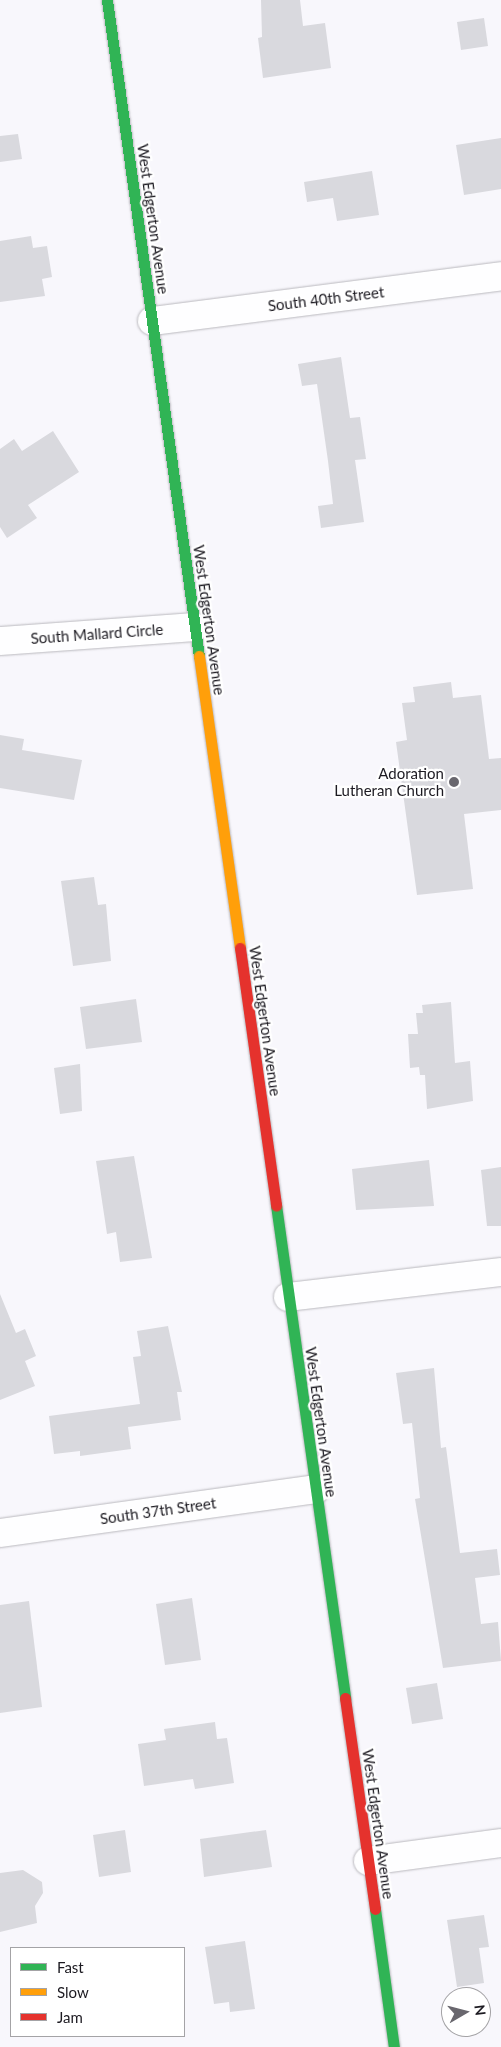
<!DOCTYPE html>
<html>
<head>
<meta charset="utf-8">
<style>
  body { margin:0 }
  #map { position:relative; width:501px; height:2047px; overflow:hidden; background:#f8f7fc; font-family:Lato,sans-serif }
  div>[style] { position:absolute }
  .building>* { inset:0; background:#d9d9de }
  .roads { filter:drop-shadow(0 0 1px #bab9be) drop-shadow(0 0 1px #bab9be) }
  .street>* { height:28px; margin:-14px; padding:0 14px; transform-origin:14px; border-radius:14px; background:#fefeff }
  .fast>* { height:11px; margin:-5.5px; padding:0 5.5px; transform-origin:5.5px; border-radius:5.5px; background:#30b455 }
  .slow>* { height:11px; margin:-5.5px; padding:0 5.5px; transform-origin:5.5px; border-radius:5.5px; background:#ff9f0a }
  .jam>* { height:11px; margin:-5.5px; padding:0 5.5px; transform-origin:5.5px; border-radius:5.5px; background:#e5322d }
  .dots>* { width:14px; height:14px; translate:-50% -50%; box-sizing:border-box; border:2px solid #fff; border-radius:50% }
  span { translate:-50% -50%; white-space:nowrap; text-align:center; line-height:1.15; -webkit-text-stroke:4.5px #fff; paint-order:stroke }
  .street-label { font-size:15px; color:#1c1a21 }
  .poi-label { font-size:15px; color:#1c1a21 }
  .right { translate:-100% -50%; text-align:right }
  .legend { position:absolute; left:10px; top:1947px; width:175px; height:90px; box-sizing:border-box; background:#fff; border:1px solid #a4a3a6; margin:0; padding:6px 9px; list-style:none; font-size:15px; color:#1c1a21 }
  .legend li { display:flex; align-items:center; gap:10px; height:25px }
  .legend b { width:25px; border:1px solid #a4a3a6 }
  .north { position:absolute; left:441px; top:1987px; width:50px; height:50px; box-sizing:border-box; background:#fff; border:1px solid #a4a3a6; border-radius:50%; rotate:82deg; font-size:14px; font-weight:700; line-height:20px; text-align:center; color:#1c1a21 }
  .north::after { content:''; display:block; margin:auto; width:18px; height:22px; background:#69676e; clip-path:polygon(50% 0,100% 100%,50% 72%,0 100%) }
</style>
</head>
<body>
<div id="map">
  <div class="building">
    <i style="clip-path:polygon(261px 0,300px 0,303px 26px,325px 23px,331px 68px,263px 78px,258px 38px,262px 37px)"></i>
    <i style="clip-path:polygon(484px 18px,488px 46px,461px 50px,457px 22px)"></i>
    <i style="clip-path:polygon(18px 134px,22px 159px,0 162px,0 136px)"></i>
    <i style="clip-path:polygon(501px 138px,501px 189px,464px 195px,456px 145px)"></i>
    <i style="clip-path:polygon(372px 171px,379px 215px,337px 221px,333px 198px,307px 202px,304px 182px)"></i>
    <i style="clip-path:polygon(31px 236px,33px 248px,47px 246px,52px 277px,42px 279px,45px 296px,0 302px,0 241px)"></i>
    <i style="clip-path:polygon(341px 357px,350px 418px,360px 417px,366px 459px,355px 460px,364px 522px,321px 528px,318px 506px,333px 504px,328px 461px,317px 384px,302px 386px,298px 364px)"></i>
    <i style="clip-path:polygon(53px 431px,79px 472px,28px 505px,37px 518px,7px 538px,0 527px,0 449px,14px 439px,22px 451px)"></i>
    <i style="clip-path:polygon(451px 682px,453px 698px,481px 695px,489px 759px,501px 758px,501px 810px,464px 814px,473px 889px,417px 895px,396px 742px,407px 740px,402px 703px,415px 702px,413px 687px)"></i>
    <i style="clip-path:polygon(0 735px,24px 739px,22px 750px,82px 760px,74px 800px,0 788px)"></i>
    <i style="clip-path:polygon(94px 877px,98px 905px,106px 904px,111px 961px,73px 966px,61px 881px)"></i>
    <i style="clip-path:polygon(136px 999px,142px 1042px,86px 1049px,80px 1007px)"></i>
    <i style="clip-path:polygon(451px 1002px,455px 1063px,470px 1061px,473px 1101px,427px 1109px,425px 1075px,420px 1075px,419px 1067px,410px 1068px,408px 1034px,418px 1034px,416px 1013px,423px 1013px,422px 1005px)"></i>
    <i style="clip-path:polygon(80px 1064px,82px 1111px,60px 1114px,54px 1068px)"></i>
    <i style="clip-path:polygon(134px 1156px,152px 1258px,120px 1262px,116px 1232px,107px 1234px,96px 1161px)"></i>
    <i style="clip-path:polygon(429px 1160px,434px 1206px,356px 1210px,352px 1169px)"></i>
    <i style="clip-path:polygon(501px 1167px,501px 1226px,487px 1226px,481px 1170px)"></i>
    <i style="clip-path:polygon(0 1294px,16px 1333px,25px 1329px,36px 1356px,25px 1361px,35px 1386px,0 1400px)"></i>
    <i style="clip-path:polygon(168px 1326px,182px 1392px,177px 1392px,181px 1420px,128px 1427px,131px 1449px,80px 1456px,80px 1451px,54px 1454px,49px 1416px,140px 1404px,133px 1357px,141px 1356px,137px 1331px)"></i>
    <i style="clip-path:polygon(434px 1368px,441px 1448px,446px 1447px,460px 1553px,497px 1549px,500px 1575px,475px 1578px,481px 1624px,498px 1622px,501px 1661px,443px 1668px,415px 1499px,420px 1498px,412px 1423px,403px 1424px,396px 1373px)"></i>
    <i style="clip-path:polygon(192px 1598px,201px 1660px,165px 1665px,156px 1604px)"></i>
    <i style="clip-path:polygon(29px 1601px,42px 1707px,0 1713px,0 1605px)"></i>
    <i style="clip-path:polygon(437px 1683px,443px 1719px,412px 1724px,406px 1688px)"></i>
    <i style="clip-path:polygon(215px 1722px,217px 1739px,227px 1738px,234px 1783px,195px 1789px,193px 1779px,144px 1786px,138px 1744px,166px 1740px,164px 1729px)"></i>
    <i style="clip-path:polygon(125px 1830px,131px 1872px,99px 1877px,93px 1835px)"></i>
    <i style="clip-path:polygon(266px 1830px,272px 1867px,204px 1877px,200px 1839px)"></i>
    <i style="clip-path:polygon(23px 1870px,42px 1882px,43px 1893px,35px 1906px,37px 1923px,0 1932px,0 1873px)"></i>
    <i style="clip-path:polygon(484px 1915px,489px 1947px,479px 1948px,484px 1983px,457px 1987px,447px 1920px)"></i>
    <i style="clip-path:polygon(245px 1941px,255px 2009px,230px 2012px,229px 2002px,214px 2004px,205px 1947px)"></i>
  </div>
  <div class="roads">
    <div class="street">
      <i style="left:152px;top:321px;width:352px;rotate:-7.3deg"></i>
      <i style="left:0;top:641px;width:195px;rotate:-4.1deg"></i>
      <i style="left:288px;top:1297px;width:214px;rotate:-6.7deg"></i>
      <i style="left:0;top:1533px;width:319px;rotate:-7.9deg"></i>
      <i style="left:368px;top:1861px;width:134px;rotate:-7.7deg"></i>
    </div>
    <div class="fast">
      <i style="left:107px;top:0;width:662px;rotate:82.02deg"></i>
      <i style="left:276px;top:1205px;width:498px;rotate:82deg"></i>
      <i style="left:375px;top:1909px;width:139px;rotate:82.2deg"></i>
    </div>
    <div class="slow">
      <i style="left:199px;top:656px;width:295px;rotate:82deg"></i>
    </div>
    <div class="jam">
      <i style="left:240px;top:948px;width:260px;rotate:82deg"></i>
      <i style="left:345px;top:1698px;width:213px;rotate:81.9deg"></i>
    </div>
  </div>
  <div class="dots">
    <i style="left:454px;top:782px;background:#69676e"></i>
  </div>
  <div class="street-label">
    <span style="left:153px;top:219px;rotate:82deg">West Edgerton Avenue</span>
    <span style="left:326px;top:299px;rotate:-7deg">South 40th Street</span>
    <span style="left:209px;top:620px;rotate:82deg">West Edgerton Avenue</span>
    <span style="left:97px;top:634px;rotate:-4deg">South Mallard Circle</span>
    <span style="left:265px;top:1021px;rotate:82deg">West Edgerton Avenue</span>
    <span style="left:321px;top:1422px;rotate:82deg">West Edgerton Avenue</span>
    <span style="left:158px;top:1511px;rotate:-8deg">South 37th Street</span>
    <span style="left:378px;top:1824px;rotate:82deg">West Edgerton Avenue</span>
  </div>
  <div class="poi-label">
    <span class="right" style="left:444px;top:782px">Adoration<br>Lutheran Church</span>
  </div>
  <ul class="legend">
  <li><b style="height:6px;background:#30b455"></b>Fast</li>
  <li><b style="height:6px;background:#ff9f0a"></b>Slow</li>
  <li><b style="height:6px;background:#e5322d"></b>Jam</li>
  </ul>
  <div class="north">N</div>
</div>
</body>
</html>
